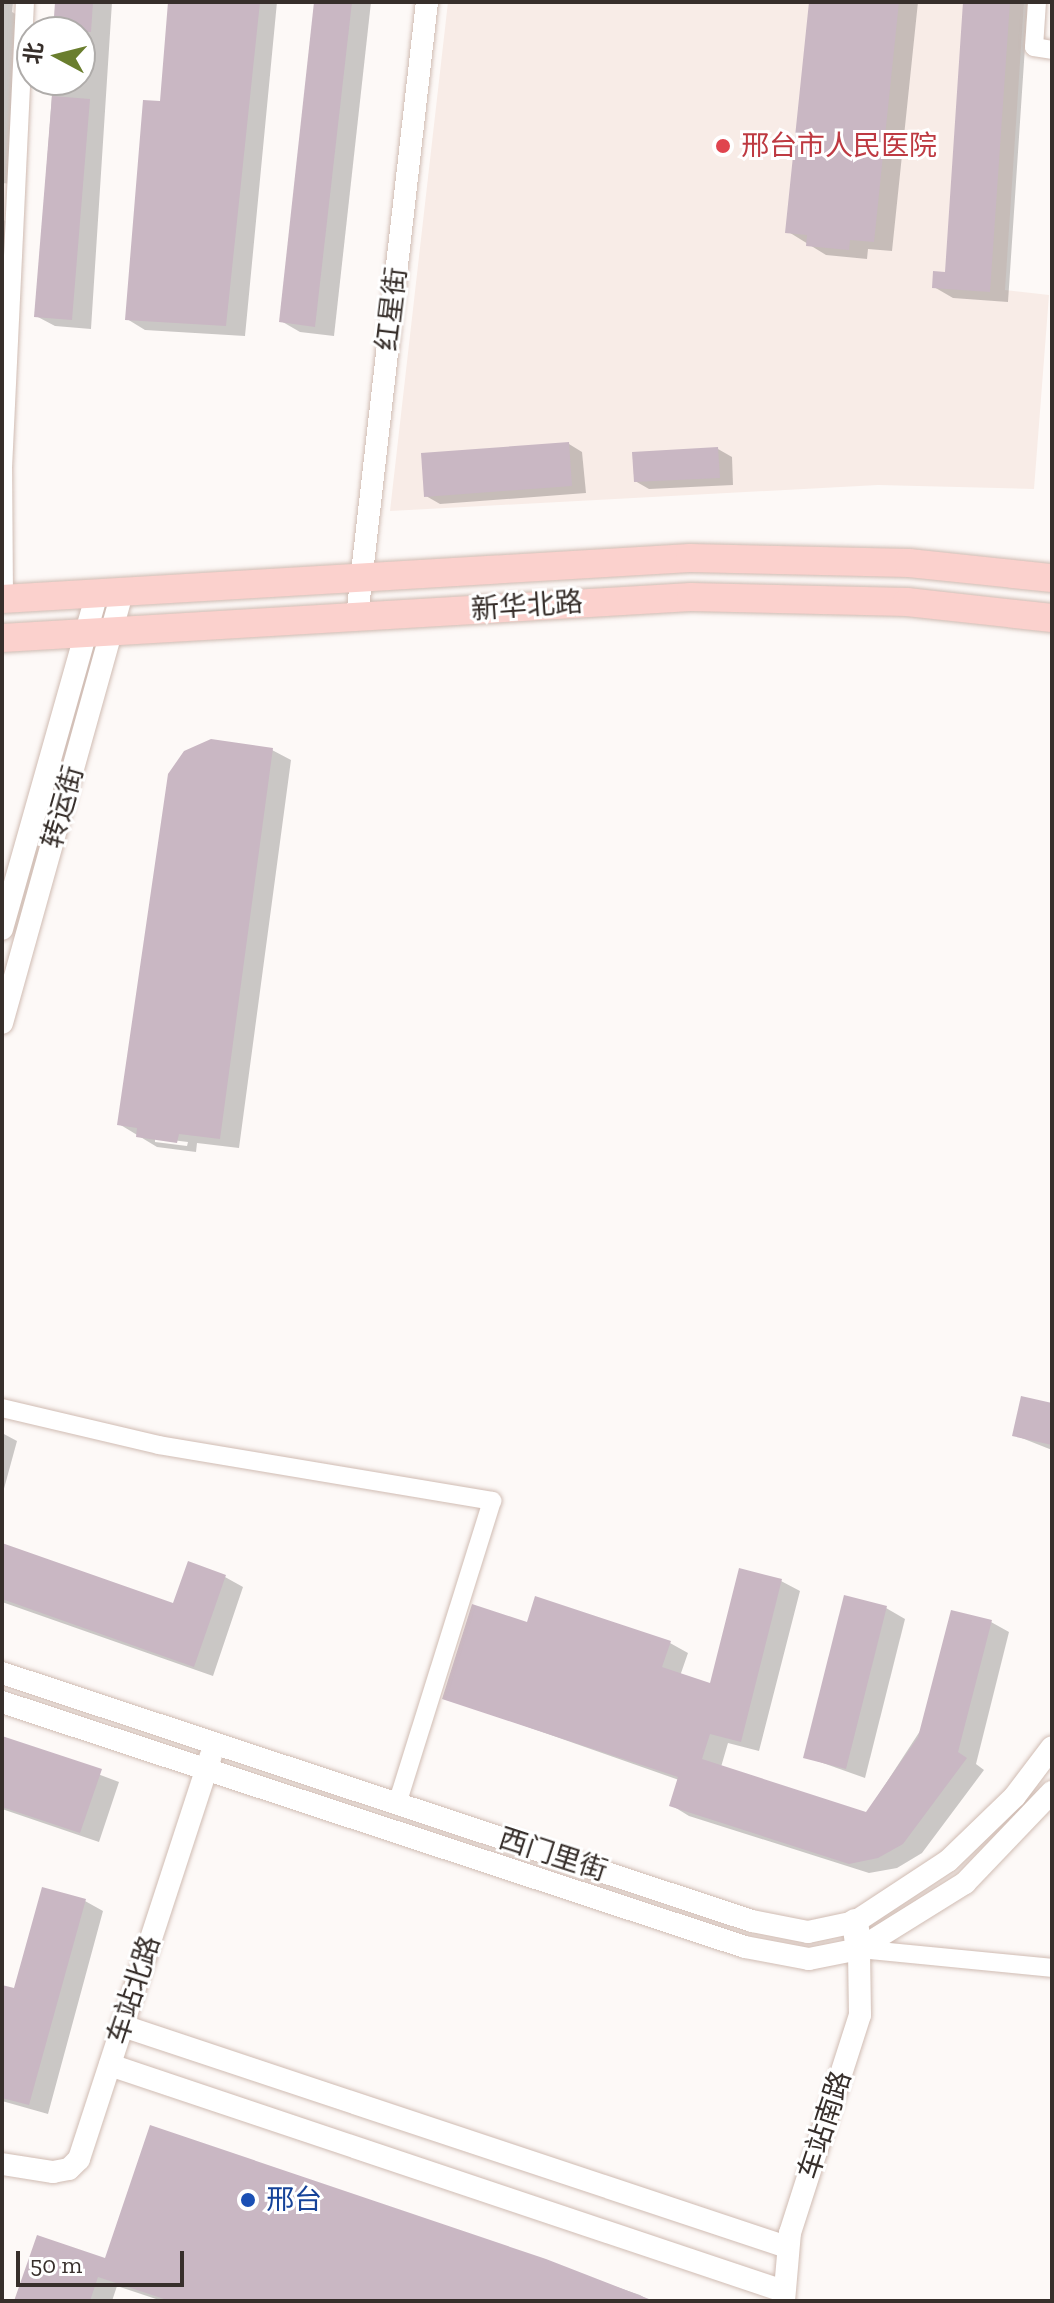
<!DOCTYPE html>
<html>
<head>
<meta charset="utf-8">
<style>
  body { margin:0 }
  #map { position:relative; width:1054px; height:2303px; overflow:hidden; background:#fdf9f7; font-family:"Zilla Slab","Noto Sans SC",serif }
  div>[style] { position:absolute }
  .built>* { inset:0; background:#f8ece7 }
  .shadow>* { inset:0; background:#0003 }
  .building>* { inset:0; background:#c9b7c3 }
  .roads { filter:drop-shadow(0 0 2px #d0bcb3) drop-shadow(0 0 2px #d0bcb3) }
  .minor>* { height:18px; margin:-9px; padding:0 9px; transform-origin:9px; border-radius:9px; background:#fff }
  .tertiary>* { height:22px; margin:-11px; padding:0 11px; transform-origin:11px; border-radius:11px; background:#fff }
  .secondary>* { height:26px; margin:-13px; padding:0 13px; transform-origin:13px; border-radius:13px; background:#fff }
  .primary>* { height:28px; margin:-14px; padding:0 14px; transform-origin:14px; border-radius:14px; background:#fbd1cd }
  .dots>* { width:22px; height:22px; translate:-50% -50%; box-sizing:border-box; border:4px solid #fff; border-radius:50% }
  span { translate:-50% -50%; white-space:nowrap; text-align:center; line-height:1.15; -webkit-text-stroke:6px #fff; paint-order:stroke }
  .health-label { font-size:28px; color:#be3a42 }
  .left { translate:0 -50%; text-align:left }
  .street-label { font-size:28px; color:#372f2b }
  .transit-label { font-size:28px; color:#164399 }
  .frame { position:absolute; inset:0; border:4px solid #372f2b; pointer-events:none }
  .north { position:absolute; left:16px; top:16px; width:80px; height:80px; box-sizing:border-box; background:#fff; border:2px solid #afacaa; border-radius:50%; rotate:277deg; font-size:22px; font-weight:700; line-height:32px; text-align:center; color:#372f2b }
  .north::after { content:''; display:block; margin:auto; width:28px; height:36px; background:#6a7e2e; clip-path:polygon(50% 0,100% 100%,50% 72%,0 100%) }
  .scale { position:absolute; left:16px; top:2251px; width:168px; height:36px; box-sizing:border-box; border:4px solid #372f2b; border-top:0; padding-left:10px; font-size:24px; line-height:28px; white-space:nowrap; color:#372f2b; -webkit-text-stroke:6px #fff; paint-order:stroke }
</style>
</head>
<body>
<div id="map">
  <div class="built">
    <i style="clip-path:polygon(448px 2px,1024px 2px,1005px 290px,1049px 295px,1034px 489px,878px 485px,390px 511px)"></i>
  </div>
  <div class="shadow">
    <i style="clip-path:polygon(2px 2px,13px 2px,12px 12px,21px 17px,12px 184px,2px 183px)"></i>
    <i style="clip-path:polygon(58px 2px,112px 2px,91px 329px,55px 326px,36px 316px,53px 80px,80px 80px,80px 32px,56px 32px)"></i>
    <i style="clip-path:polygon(170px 2px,277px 2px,245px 336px,145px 330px,127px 319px,162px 103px)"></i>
    <i style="clip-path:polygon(317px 2px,371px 2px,334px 336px,300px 332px,281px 321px)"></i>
    <i style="clip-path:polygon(811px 2px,918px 2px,892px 251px,868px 249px,867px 259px,826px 255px,787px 231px)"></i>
    <i style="clip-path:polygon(965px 2px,1028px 2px,1008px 302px,953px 298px,934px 287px,946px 274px)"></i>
    <i style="clip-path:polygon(2px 219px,16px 227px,2px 425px)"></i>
    <i style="clip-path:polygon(569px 444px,582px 452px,586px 493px,440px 504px,426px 496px)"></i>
    <i style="clip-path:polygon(718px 449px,732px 457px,733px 485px,649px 489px,635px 481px)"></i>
    <i style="clip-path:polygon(evenodd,272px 750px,291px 760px,239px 1148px,197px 1143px,196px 1152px,157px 1147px,119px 1124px,272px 750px,155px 1138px,188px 1142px,187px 1146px,155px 1142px,155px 1138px)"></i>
    <i style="clip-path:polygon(1052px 1405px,1052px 1450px,1014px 1435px)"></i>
    <i style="clip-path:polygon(2px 1433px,17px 1441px,2px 1496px)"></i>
    <i style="clip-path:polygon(2px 1545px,175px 1606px,225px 1577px,243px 1587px,213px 1676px,2px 1602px)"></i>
    <i style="clip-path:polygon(781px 1581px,800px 1591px,759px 1751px,728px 1743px,721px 1767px,866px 1814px,991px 1622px,1009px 1632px,976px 1764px,984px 1770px,922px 1853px,897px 1868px,869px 1873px,689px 1816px,671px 1805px,679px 1780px,445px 1698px,528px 1625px,670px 1643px,688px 1653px,680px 1676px,711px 1686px)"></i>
    <i style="clip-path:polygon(886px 1608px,905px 1619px,865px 1778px,806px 1757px)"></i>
    <i style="clip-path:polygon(2px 1738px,119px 1782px,99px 1842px,2px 1809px)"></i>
    <i style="clip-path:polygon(85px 1901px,103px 1911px,48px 2114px,2px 2101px,2px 1987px,15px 1990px)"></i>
    <i style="clip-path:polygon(151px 2127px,640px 2295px,650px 2301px,162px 2301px,117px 2286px,112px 2301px,16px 2301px,106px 2261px)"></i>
  </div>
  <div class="building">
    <i style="clip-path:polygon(55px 2px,93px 2px,91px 32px,53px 32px)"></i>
    <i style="clip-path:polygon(168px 2px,260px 2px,226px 326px,125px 320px,143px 100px,160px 101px)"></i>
    <i style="clip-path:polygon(314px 2px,352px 2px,315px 327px,279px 322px)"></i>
    <i style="clip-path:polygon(809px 2px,899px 2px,874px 242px,850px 240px,849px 250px,806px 246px,807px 235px,785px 233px)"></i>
    <i style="clip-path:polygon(963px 2px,1010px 2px,990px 292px,932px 288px,933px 271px,945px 272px)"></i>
    <i style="clip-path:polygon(52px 96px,90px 99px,72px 320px,34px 317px)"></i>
    <i style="clip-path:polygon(569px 442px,572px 486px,424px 497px,421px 453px)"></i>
    <i style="clip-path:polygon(718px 447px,720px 478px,634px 482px,632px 452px)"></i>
    <i style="clip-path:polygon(211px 739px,273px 748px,220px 1139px,179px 1134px,177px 1143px,136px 1137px,137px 1128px,117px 1125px,168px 774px,184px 751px)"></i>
    <i style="clip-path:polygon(1021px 1396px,1052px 1403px,1052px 1445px,1012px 1436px)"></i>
    <i style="clip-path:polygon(2px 1543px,173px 1603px,188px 1561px,226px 1575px,194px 1667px,2px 1599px)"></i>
    <i style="clip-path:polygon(739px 1568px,782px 1579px,741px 1742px,710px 1734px,702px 1759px,866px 1812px,918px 1737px,951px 1610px,992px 1620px,958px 1752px,967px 1758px,903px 1844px,878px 1858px,849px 1864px,669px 1806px,678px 1777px,442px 1699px,472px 1604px,527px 1622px,535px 1596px,671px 1641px,662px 1667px,710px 1683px)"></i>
    <i style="clip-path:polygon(844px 1595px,887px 1606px,846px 1769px,803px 1758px)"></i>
    <i style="clip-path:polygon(2px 1736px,102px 1769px,80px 1833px,2px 1807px)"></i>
    <i style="clip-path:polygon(42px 1887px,86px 1899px,29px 2105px,2px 2098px,2px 1985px,14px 1988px)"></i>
    <i style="clip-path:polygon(150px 2125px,546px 2259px,654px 2301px,170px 2301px,98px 2277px,90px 2301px,14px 2301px,37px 2235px,105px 2258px)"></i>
  </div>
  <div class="roads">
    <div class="minor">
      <i style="left:1037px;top:2px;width:45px;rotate:93.8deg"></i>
      <i style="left:1034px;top:47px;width:18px;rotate:9deg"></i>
      <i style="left:4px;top:599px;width:131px;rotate:-90.4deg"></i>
      <i style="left:3px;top:468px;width:467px;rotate:-87.3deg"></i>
      <i style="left:2px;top:1408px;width:161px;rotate:13.3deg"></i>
      <i style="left:159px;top:1445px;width:338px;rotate:9.5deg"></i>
      <i style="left:492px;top:1501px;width:318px;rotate:107.4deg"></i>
      <i style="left:859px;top:1949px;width:194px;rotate:5.6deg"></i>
    </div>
    <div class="tertiary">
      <i style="left:357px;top:617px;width:619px;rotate:-83.51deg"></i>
      <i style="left:2px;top:929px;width:349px;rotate:-74.2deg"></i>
      <i style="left:2px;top:1023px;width:449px;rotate:-74.4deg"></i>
      <i style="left:2px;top:1673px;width:790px;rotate:18.3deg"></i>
      <i style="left:752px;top:1921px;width:57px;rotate:11.1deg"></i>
      <i style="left:808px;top:1932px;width:48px;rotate:-12deg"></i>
      <i style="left:855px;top:1922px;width:111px;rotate:-33.3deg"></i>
      <i style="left:948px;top:1861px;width:93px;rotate:-44.1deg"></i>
      <i style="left:1015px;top:1796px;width:61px;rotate:-52.9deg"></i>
      <i style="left:2px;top:1702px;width:782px;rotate:18.25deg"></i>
      <i style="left:745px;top:1947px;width:65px;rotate:10.6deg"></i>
      <i style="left:809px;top:1959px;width:51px;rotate:-11.3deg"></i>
      <i style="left:859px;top:1949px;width:125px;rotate:-31.9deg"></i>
      <i style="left:965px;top:1883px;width:126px;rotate:-46.3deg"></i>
      <i style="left:123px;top:2026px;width:700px;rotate:18.41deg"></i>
      <i style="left:110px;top:2065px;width:710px;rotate:18.56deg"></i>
      <i style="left:2px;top:2164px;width:52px;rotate:8.9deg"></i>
      <i style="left:53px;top:2172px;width:16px;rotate:-11deg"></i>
      <i style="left:69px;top:2169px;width:14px;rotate:-45deg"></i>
      <i style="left:79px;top:2159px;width:424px;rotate:-71.9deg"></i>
      <i style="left:784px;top:2301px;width:68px;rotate:-85deg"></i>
      <i style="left:790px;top:2233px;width:229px;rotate:-72.2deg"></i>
      <i style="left:860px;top:2015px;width:66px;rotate:-90.9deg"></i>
    </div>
    <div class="secondary">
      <i style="left:855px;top:1922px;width:27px;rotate:82deg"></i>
    </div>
    <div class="primary">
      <i style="left:2px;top:599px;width:689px;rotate:-3.41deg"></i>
      <i style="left:690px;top:558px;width:219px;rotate:1.3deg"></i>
      <i style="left:909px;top:563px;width:144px;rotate:6deg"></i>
      <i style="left:2px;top:638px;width:690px;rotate:-3.41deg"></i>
      <i style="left:691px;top:597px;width:216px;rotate:1.3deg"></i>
      <i style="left:907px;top:602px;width:146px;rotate:6.3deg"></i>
    </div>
  </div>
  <div class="dots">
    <i style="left:723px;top:146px;background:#e0444e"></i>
    <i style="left:248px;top:2200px;background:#1a4fb4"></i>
  </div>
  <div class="health-label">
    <span class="left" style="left:741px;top:146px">邢台市人民医院</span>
  </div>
  <div class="street-label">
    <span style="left:392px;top:309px;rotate:-83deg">红星街</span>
    <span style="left:527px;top:606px;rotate:-4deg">新华北路</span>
    <span style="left:63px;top:807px;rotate:-74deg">转运街</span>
    <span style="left:553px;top:1855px;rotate:18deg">西门里街</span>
    <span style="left:134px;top:1990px;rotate:-72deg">车站北路</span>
    <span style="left:825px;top:2125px;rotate:-72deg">车站南路</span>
  </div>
  <div class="transit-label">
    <span class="left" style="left:266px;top:2200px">邢台</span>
  </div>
  <div class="frame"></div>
  <div class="north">北</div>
  <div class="scale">50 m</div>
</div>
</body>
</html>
